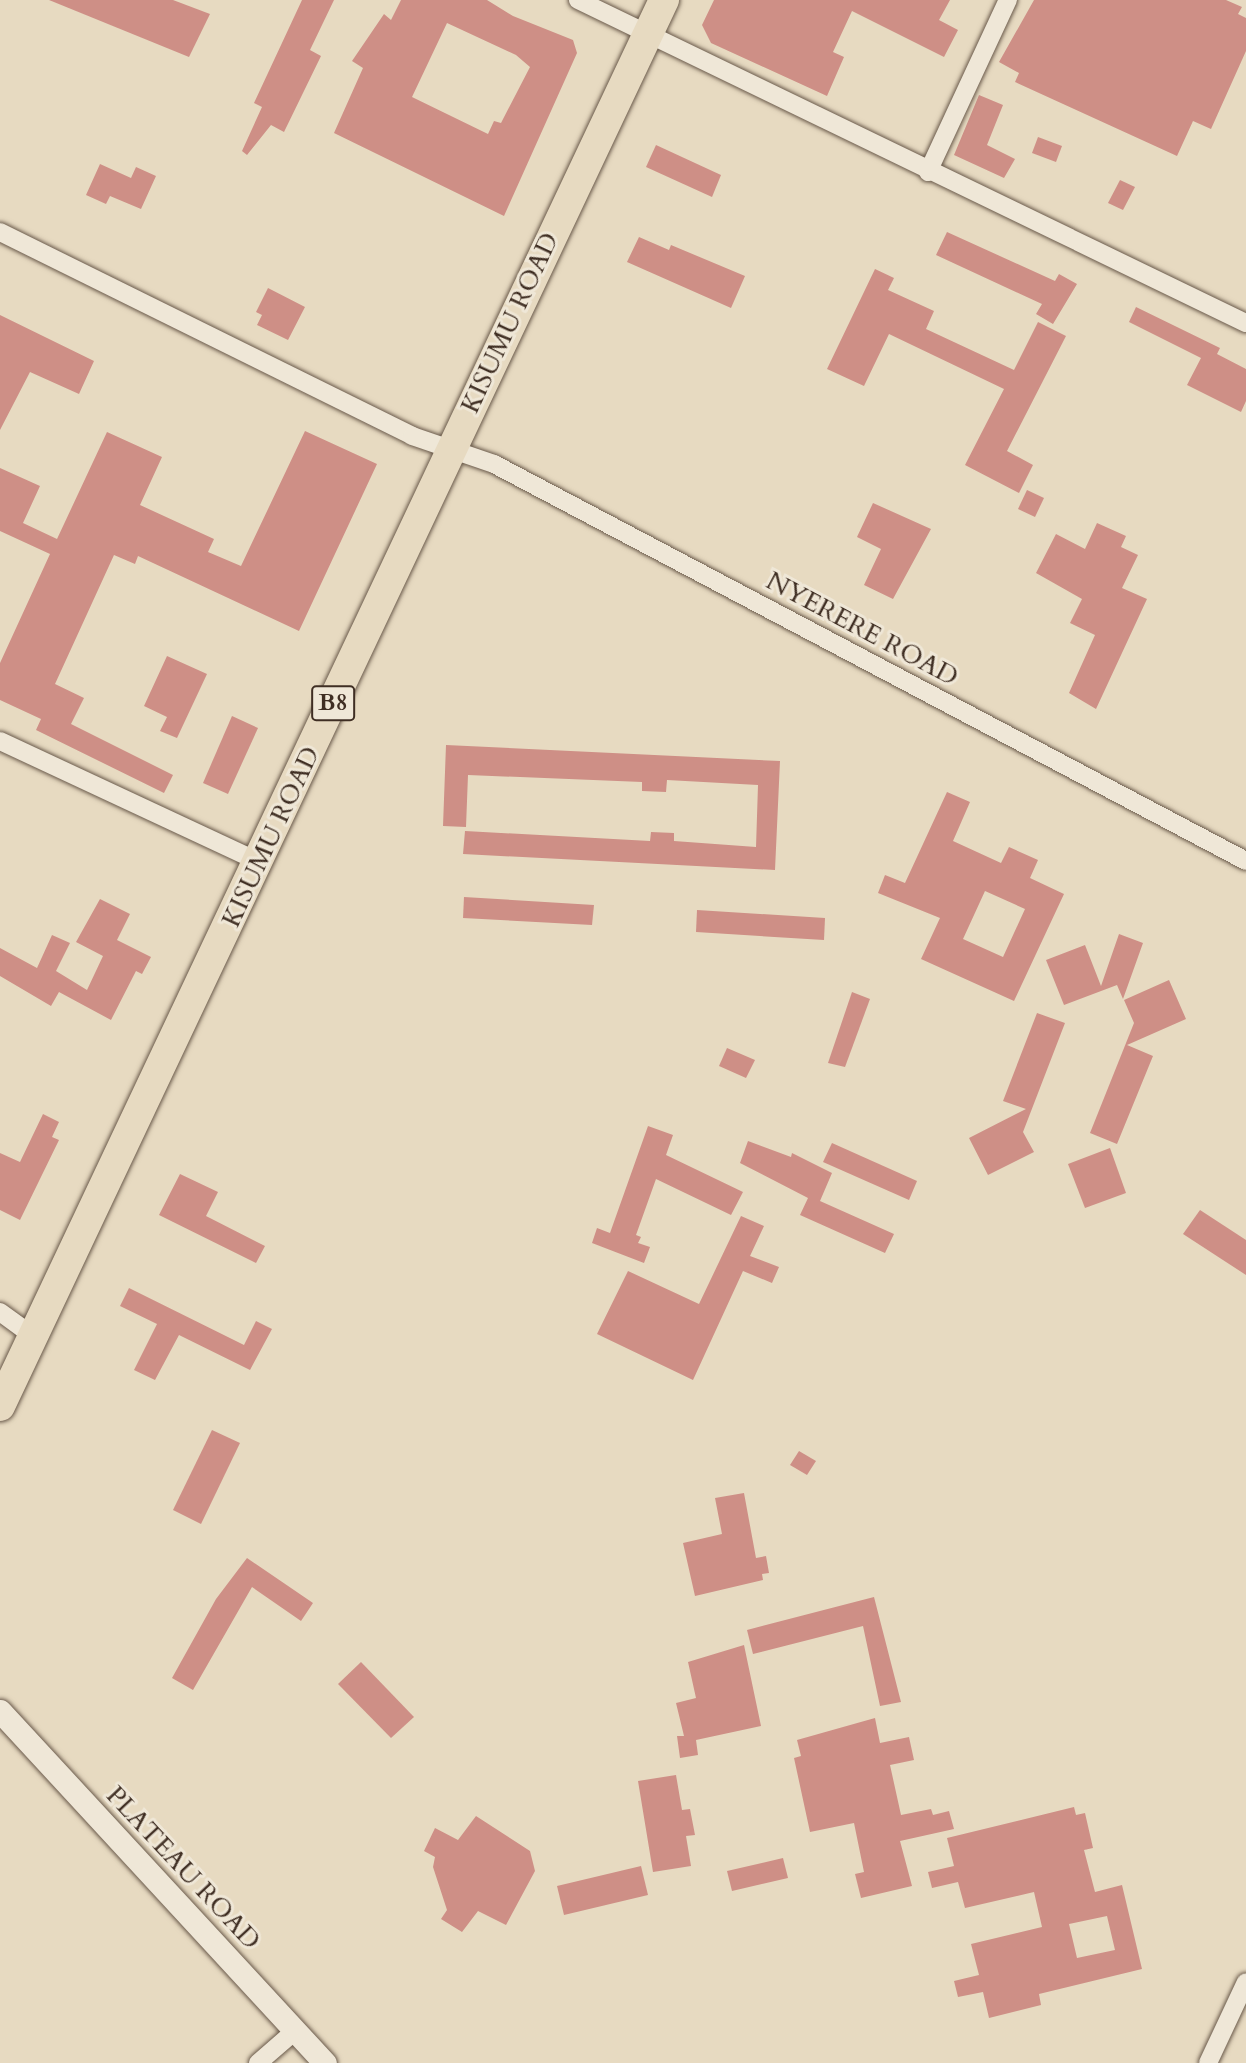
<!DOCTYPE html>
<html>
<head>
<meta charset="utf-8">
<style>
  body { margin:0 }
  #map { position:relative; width:1246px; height:2063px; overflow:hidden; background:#e7dac1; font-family:Cardo,serif }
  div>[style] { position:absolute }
  .building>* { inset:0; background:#ce8f86 }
  .roads { filter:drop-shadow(0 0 2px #69594a) drop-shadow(0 0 2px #69594a) }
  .minor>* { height:18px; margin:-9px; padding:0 9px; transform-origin:9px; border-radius:9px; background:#efe7d7 }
  .tertiary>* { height:23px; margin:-11.5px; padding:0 11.5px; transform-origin:11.5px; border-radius:11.5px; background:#efe7d7 }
  .trunk>* { height:30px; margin:-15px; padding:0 15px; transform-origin:15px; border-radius:15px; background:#e7dac1 }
  span { translate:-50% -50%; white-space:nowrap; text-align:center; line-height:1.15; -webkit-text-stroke:6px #efe7d7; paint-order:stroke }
  .shield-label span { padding:2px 5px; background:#efe7d7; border:2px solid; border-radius:5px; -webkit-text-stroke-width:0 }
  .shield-label { font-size:24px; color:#3f2e23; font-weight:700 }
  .street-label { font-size:26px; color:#3f2e23 }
</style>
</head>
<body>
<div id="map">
  <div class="building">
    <i style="clip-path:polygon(49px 0,173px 0,210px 14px,189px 57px)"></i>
    <i style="clip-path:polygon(302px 0,334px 0,310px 50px,321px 56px,284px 132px,271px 125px,247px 155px,242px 151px,262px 107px,254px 103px)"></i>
    <i style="clip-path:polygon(evenodd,401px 0,487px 0,513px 16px,573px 40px,577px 53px,504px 216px,334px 133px,363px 68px,352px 61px,384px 14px,391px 20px,401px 0,447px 23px,516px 55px,530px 67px,501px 123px,494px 121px,488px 134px,412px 97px,447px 23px)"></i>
    <i style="clip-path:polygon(714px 0,950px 0,939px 20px,958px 30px,944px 57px,852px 11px,833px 52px,844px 57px,827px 96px,711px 43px,702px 25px)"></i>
    <i style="clip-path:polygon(1034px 0,1226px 0,1242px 7px,1238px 14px,1246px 18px,1246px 51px,1211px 129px,1193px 121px,1177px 156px,1015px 82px,1019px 73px,999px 62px)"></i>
    <i style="clip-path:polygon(979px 95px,1003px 105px,987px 145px,1015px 159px,1004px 178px,954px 155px)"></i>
    <i style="clip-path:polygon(1038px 137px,1062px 146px,1056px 162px,1032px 153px)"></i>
    <i style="clip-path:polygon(656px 145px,721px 175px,712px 197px,646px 167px)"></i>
    <i style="clip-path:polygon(100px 164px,131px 178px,136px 167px,156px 176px,141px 209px,110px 196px,106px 204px,86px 195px)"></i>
    <i style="clip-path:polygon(1120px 180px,1135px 187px,1123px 210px,1108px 203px)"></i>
    <i style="clip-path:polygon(947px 232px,1055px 281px,1059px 274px,1077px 284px,1053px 324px,1036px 314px,1042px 304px,936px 255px)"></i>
    <i style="clip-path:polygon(639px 237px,669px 250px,671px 245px,745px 276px,731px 308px,627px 262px)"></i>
    <i style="clip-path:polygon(875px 269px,894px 278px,888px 290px,934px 311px,926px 329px,1014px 370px,1038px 322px,1066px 336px,1007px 451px,1033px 465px,1019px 493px,965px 465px,1004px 389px,889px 334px,864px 386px,827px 369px)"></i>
    <i style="clip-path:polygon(268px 288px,305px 307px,288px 340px,257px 325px,262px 315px,256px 312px)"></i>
    <i style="clip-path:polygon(1136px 307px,1220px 348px,1217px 354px,1246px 369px,1246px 401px,1241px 412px,1187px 385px,1201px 358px,1129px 322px)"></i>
    <i style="clip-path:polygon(0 315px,94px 361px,79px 394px,30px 372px,0 430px)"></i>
    <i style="clip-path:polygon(305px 431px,377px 464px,299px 631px,138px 556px,135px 564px,114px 555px,55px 684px,84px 698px,71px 724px,173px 775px,164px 793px,36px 730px,41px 719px,0 700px,0 663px,50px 554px,0 531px,0 468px,40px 486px,23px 523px,57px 539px,107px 432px,162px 457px,140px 505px,214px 539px,208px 552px,241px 566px)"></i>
    <i style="clip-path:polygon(1027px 490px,1044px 498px,1035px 517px,1018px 509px)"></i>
    <i style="clip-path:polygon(873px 503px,931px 529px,893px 599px,864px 585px,881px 549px,857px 537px)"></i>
    <i style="clip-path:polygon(1097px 523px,1126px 536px,1121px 547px,1138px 555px,1122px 588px,1147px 599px,1096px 709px,1069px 693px,1095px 635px,1070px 623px,1082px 599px,1036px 573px,1056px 534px,1085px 549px)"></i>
    <i style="clip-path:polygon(167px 656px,207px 674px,177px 738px,160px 731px,167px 717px,144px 706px)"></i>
    <i style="clip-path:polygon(232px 716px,258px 728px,228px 794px,203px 783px)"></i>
    <i style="clip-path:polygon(446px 745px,780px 761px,775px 870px,463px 854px,465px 831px,650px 841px,651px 832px,674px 833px,674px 841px,756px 847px,758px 785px,667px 780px,666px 792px,642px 791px,642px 782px,468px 775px,466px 827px,443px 826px)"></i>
    <i style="clip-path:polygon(evenodd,947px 792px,970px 802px,953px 841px,1001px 863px,1009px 847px,1038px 860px,1030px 878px,1064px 894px,1014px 1001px,921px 959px,940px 918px,878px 893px,885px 875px,905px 883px,947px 792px,985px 891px,1025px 909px,1003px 957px,963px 939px,985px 891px)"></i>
    <i style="clip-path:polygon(464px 897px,594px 905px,592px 925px,463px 918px)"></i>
    <i style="clip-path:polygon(100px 899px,130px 914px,117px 940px,151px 957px,142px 974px,136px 971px,111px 1020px,59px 992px,51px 1006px,0 976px,0 948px,37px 968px,52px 935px,70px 943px,56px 971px,87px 990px,103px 956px,76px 942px)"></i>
    <i style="clip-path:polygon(697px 910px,825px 918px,824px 940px,696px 932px)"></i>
    <i style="clip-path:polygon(1119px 934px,1143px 943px,1123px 999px,1117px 985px,1064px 1005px,1046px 960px,1085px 945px,1101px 986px)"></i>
    <i style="clip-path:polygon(1169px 980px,1186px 1019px,1127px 1045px,1153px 1056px,1117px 1144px,1090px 1133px,1134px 1023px,1124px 1000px)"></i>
    <i style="clip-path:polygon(852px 992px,870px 999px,845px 1067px,828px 1063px)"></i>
    <i style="clip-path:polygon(1037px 1013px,1065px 1023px,1023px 1132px,1034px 1152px,988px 1175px,969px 1138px,1026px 1109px,1003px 1101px)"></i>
    <i style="clip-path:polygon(727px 1048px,755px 1060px,746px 1078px,719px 1066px)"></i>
    <i style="clip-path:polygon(43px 1114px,59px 1122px,52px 1137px,59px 1140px,20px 1220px,0 1210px,0 1153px,20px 1162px)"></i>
    <i style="clip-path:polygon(648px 1126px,673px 1135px,666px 1155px,743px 1192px,731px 1215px,656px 1179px,636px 1235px,641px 1237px,638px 1243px,650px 1247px,644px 1263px,592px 1243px,597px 1228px,610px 1233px)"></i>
    <i style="clip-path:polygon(748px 1141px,791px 1157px,792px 1153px,832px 1173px,820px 1201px,894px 1234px,885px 1253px,800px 1215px,808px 1198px,740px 1163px)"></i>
    <i style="clip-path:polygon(832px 1143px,917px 1181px,909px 1200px,823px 1162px)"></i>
    <i style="clip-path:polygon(1110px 1148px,1126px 1193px,1085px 1208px,1068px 1164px)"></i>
    <i style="clip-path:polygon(180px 1174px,218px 1192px,206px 1216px,265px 1246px,256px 1263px,159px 1215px)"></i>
    <i style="clip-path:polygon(1200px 1210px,1246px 1240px,1246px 1275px,1183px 1234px)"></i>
    <i style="clip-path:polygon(741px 1216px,764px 1226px,750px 1256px,779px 1267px,772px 1283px,743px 1271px,693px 1380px,597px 1334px,628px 1271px,699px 1304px)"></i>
    <i style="clip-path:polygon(129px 1288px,244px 1345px,256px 1321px,272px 1329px,250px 1370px,179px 1335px,155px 1380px,134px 1370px,157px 1324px,120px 1306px)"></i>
    <i style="clip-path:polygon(212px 1430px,240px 1443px,201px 1524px,173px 1510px)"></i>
    <i style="clip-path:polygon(799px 1451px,816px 1461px,807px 1475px,790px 1465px)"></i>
    <i style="clip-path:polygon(744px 1493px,756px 1558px,766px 1556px,769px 1573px,762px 1574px,763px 1580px,695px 1596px,683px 1543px,722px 1534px,715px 1498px)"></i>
    <i style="clip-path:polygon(247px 1558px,313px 1603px,301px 1621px,252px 1587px,193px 1690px,172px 1678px,216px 1599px)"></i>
    <i style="clip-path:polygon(874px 1597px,901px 1702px,880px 1706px,863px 1626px,753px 1654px,747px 1630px)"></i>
    <i style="clip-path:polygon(744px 1645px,761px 1726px,696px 1740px,698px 1755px,680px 1758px,677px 1736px,684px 1736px,676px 1703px,696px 1698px,688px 1662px)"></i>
    <i style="clip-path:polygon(361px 1662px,414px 1717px,391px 1738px,338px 1684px)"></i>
    <i style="clip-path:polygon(875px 1718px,880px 1743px,909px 1737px,914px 1760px,890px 1765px,901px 1815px,931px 1809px,933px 1815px,949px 1811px,954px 1829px,900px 1841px,912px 1886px,861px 1898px,855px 1874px,864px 1872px,854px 1823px,810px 1832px,794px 1758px,801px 1756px,797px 1740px)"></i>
    <i style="clip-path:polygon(676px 1775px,682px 1810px,690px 1809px,695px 1835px,686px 1836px,691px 1866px,653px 1872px,638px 1781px)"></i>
    <i style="clip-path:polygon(evenodd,1074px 1807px,1076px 1815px,1085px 1813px,1093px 1848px,1084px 1850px,1095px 1892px,1122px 1885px,1142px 1969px,1039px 1994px,1041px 2005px,989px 2018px,983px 1992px,958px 1997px,954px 1981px,979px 1975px,971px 1944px,1042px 1927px,1034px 1892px,965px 1908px,958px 1882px,932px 1888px,928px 1872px,954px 1866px,947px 1838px,1074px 1807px,1107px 1916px,1115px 1950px,1077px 1958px,1069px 1924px,1107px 1916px)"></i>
    <i style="clip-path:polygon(476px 1816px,530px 1851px,535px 1871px,506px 1925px,478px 1911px,462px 1932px,441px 1919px,447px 1910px,433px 1867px,435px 1857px,424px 1851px,435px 1828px,458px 1840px)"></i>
    <i style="clip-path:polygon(783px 1858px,788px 1878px,732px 1891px,727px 1871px)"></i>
    <i style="clip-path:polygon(641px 1866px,648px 1895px,564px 1915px,557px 1886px)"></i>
  </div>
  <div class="roads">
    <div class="minor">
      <i style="left:578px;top:0;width:742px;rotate:25.81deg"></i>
      <i style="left:928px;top:172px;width:190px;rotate:-65.1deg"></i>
      <i style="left:0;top:232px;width:460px;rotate:26.3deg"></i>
      <i style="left:412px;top:436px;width:87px;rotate:18.9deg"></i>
      <i style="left:494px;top:464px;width:850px;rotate:27.83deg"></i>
      <i style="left:0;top:741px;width:287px;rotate:25deg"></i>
      <i style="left:0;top:1312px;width:41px;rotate:36deg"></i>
      <i style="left:258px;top:2063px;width:49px;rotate:-40.9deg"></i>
      <i style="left:1208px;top:2063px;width:89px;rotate:-64.9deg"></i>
    </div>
    <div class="tertiary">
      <i style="left:0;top:1711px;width:479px;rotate:47.3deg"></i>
    </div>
    <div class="trunk">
      <i style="left:0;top:1406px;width:1555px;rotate:-64.72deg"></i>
    </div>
  </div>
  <div class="shield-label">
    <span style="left:333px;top:703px">B8</span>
  </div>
  <div class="street-label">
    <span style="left:510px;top:323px;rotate:-65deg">KISUMU ROAD</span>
    <span style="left:862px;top:629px;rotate:28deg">NYERERE ROAD</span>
    <span style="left:271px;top:837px;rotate:-65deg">KISUMU ROAD</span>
    <span style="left:183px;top:1868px;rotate:47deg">PLATEAU ROAD</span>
  </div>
</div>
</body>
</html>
